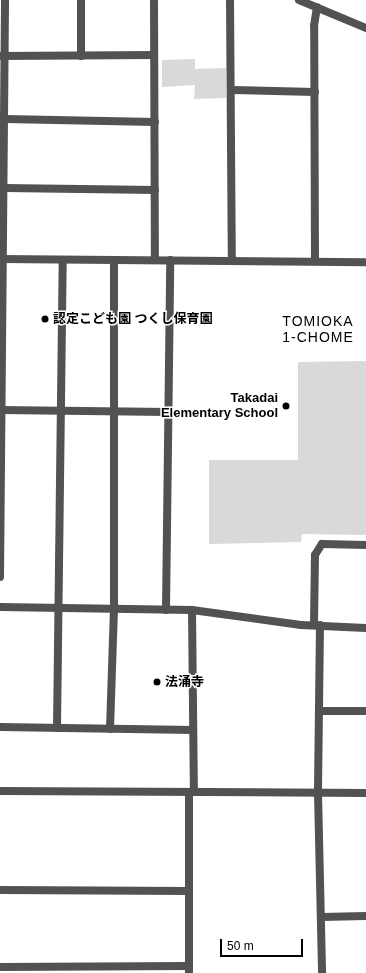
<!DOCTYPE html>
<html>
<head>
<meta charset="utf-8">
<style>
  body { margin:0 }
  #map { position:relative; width:366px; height:973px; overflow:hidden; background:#fff; font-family:Helvetica,"Noto Sans JP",sans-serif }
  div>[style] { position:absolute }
  .green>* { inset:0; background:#d9d9d9 }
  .minor>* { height:8px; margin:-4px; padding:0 4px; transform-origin:4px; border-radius:4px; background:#525252 }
  .tertiary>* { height:8px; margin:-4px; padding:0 4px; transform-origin:4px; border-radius:4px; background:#525252 }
  .dots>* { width:11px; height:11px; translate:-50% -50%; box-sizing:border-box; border:2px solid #fff; border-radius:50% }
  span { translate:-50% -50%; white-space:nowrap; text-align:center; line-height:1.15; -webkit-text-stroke:3px #fff; paint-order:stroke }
  .poi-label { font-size:13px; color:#000; font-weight:700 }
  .left { translate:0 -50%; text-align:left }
  .right { translate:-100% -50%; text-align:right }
  .neighbourhood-label { font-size:14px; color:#000; letter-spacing:1px }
  .scale { position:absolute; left:220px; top:939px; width:83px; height:18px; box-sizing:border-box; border:2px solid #000; border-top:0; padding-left:5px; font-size:12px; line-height:14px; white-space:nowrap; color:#000; -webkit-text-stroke:3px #fff; paint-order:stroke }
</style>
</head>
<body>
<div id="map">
  <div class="green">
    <i style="clip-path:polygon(195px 59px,195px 69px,226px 68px,226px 98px,194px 99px,195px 85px,162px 87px,162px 60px)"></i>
    <i style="clip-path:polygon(366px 361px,366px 535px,302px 534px,301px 542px,209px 544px,209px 460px,298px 460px,298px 362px)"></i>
  </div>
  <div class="minor">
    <i style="left:81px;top:0;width:56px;rotate:90deg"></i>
    <i style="left:154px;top:0;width:260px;rotate:89.8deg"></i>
    <i style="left:230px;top:0;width:261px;rotate:89.6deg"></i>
    <i style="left:1px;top:56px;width:153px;rotate:-0.4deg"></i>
    <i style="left:231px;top:90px;width:84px;rotate:1.4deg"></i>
    <i style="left:5px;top:119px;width:150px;rotate:1.1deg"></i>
    <i style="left:5px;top:188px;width:150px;rotate:0.8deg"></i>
    <i style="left:1px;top:259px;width:365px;rotate:0.5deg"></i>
    <i style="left:315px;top:261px;width:235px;rotate:-90.2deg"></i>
    <i style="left:314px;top:26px;width:19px;rotate:-81deg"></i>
    <i style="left:0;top:410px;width:168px;rotate:0.7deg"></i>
    <i style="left:0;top:577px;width:577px;rotate:-89.5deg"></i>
    <i style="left:0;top:607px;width:192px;rotate:0.9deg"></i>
    <i style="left:192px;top:610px;width:110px;rotate:7.8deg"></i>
    <i style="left:301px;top:625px;width:65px;rotate:2.6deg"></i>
    <i style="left:166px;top:610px;width:350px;rotate:-89.3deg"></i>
    <i style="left:192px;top:610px;width:182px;rotate:89.4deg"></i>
    <i style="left:314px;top:625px;width:70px;rotate:-89.2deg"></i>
    <i style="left:315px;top:555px;width:13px;rotate:-58deg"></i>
    <i style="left:322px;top:544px;width:44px;rotate:1.3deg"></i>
    <i style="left:320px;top:625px;width:168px;rotate:90.7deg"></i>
    <i style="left:318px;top:793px;width:180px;rotate:88.7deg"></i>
    <i style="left:319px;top:711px;width:47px"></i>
    <i style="left:0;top:727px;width:193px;rotate:0.9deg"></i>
    <i style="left:57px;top:728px;width:468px;rotate:-89.3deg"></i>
    <i style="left:110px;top:729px;width:120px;rotate:-88.1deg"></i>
    <i style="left:114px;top:609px;width:349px;rotate:-90deg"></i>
    <i style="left:0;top:791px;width:366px;rotate:0.3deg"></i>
    <i style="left:0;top:890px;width:189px;rotate:0.3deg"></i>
    <i style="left:322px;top:917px;width:44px;rotate:-1.3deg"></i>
    <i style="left:0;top:967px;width:189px;rotate:-0.3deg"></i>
    <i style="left:189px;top:973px;width:181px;rotate:-90deg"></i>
  </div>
  <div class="tertiary">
    <i style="left:299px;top:0;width:73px;rotate:22.7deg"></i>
  </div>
  <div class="dots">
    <i style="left:45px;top:319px;background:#000"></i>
    <i style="left:286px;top:406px;background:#000"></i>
    <i style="left:157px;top:682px;background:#000"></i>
  </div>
  <div class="poi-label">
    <span class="left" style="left:53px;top:319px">認定こども園 つくし保育園</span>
    <span class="right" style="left:278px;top:406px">Takadai<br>Elementary School</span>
    <span class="left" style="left:165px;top:682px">法涌寺</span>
  </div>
  <div class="neighbourhood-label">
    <span style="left:318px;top:329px">TOMIOKA<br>1-CHOME</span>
  </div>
  <div class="scale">50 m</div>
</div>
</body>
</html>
